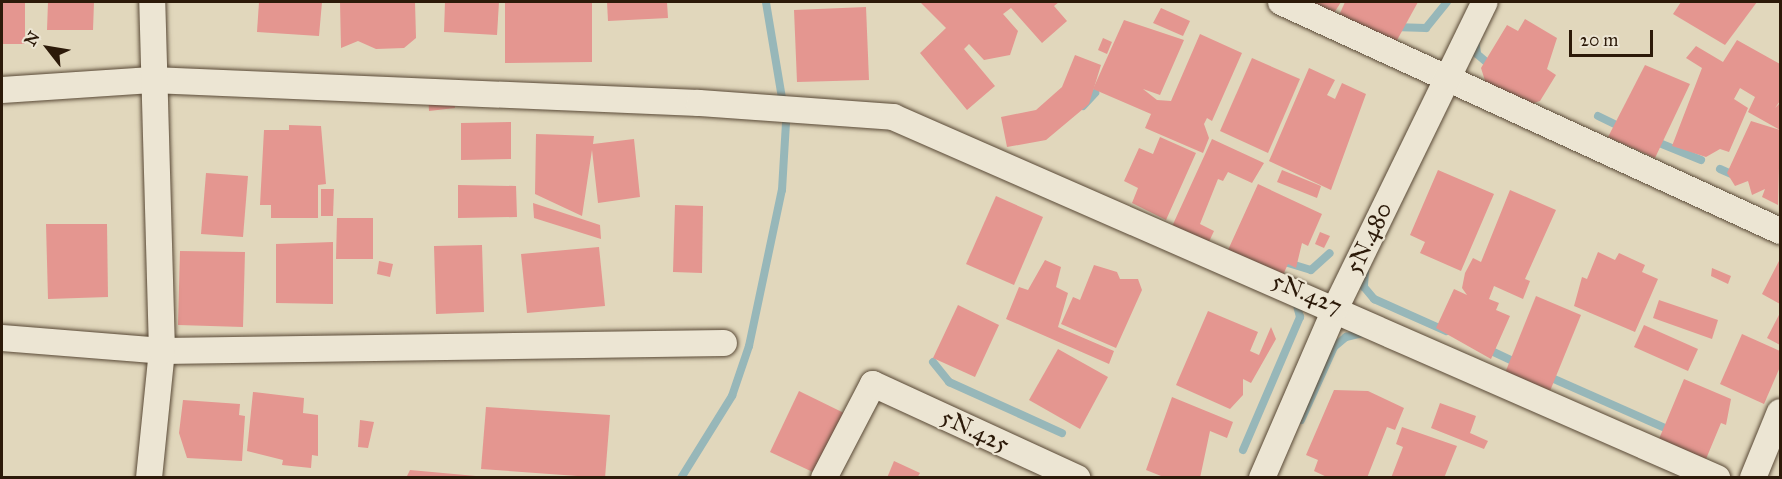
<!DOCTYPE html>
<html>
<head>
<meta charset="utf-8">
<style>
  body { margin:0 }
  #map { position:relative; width:1782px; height:479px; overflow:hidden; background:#e1d7bc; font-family:"IM FELL Great Primer",serif }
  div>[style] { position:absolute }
  .stream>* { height:8px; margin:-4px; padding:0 4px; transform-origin:4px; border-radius:4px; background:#97b7b9 }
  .building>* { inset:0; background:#e49690 }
  .roads { filter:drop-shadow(0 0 2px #594936) drop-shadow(0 0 2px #594936) }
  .minor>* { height:26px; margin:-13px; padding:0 13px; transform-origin:13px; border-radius:13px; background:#ece5d3 }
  span { translate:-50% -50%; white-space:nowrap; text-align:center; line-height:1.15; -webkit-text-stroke:4.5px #ece5d3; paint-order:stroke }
  .street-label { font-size:24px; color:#2c1a09 }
  .frame { position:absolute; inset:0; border:3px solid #2c1a09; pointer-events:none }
  .north { position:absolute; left:18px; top:18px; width:60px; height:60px; -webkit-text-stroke:4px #ece5d3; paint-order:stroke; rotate:301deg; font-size:16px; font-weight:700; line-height:24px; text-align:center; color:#2c1a09 }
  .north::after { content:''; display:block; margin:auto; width:21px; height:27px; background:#2c1a09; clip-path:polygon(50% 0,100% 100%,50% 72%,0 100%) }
  .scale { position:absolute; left:1569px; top:30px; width:84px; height:27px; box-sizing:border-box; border:3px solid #2c1a09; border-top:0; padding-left:8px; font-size:18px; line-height:21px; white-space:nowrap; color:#2c1a09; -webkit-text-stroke:4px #ece5d3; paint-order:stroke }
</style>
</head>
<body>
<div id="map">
  <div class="stream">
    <i style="left:1394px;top:27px;width:32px;rotate:2deg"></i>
    <i style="left:1426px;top:28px;width:33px;rotate:-51deg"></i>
    <i style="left:1475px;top:39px;width:15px;rotate:82deg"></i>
    <i style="left:1477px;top:54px;width:23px;rotate:41deg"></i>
    <i style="left:1083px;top:106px;width:18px;rotate:-47deg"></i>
    <i style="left:1598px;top:116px;width:28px;rotate:26deg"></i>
    <i style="left:1652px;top:140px;width:53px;rotate:22.2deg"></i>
    <i style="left:1720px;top:169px;width:17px;rotate:24deg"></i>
    <i style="left:1288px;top:263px;width:24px;rotate:17deg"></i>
    <i style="left:1311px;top:270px;width:25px;rotate:-42deg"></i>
    <i style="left:1365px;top:271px;width:16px;rotate:94deg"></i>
    <i style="left:1364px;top:287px;width:16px;rotate:50deg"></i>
    <i style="left:1374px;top:299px;width:79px;rotate:24deg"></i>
    <i style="left:1485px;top:348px;width:38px;rotate:25deg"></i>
    <i style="left:933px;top:362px;width:26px;rotate:51deg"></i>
    <i style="left:949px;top:382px;width:124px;rotate:24.3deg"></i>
    <i style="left:1545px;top:375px;width:129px;rotate:23.8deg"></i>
    <i style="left:1301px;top:420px;width:80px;rotate:-65.7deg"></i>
    <i style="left:1334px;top:347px;width:16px;rotate:-40deg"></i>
    <i style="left:1346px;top:337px;width:18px;rotate:-13deg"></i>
    <i style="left:1243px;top:450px;width:145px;rotate:-66.8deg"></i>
    <i style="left:1300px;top:317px;width:16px;rotate:-105deg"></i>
    <i style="left:681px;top:478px;width:97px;rotate:-58.1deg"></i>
    <i style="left:732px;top:396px;width:53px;rotate:-71.2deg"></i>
    <i style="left:749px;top:346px;width:159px;rotate:-78.1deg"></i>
    <i style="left:782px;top:190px;width:68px;rotate:-86.6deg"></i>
    <i style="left:786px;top:122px;width:122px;rotate:-99.5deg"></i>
  </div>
  <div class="building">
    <i style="clip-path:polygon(2px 2px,25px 2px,25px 44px,2px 44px)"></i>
    <i style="clip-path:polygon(48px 2px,94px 2px,93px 30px,47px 30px)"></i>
    <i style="clip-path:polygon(259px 2px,322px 2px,319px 36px,257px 32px)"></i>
    <i style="clip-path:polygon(340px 2px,415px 2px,416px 38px,404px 48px,376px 49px,358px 41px,341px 48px)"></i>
    <i style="clip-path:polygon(445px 2px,499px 2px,497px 35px,444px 32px)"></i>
    <i style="clip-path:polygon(505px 2px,592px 2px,592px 62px,505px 63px)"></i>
    <i style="clip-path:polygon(607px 2px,667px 2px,668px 18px,608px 21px)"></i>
    <i style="clip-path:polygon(920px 2px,1059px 2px,1054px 6px,1067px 21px,1042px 43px,1011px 8px,1003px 14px,1018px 31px,1010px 55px,984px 60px,969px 44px,964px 49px,995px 86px,967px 110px,920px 53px,946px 28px)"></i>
    <i style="clip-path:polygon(1311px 2px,1341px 2px,1329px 21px,1306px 11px)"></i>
    <i style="clip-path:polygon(1345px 2px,1418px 2px,1396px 42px,1337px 20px)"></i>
    <i style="clip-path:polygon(1681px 2px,1757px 2px,1725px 45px,1673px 14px)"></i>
    <i style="clip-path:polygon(866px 7px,869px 80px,797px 82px,794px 10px)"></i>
    <i style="clip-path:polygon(1161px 8px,1190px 21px,1183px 36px,1153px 23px)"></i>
    <i style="clip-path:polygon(1525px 19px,1557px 38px,1547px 69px,1556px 75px,1540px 101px,1525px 106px,1486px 84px,1481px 68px,1507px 25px,1518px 31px)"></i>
    <i style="clip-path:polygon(1124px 20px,1184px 40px,1160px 95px,1143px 89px,1157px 100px,1171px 101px,1200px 34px,1242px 53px,1212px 121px,1207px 118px,1204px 124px,1209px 138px,1203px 153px,1145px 128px,1151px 114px,1093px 89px)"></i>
    <i style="clip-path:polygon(1103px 38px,1112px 42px,1107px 54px,1098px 50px)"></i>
    <i style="clip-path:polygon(1737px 40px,1780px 64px,1780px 101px,1775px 108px,1780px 103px,1780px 130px,1748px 112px,1755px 97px,1740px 88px,1734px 99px,1748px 108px,1729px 152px,1720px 149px,1706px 157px,1672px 146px,1702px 68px,1686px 58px,1696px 46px,1723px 62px)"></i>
    <i style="clip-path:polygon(1075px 55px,1101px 65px,1089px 104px,1046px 140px,1007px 147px,1001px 117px,1036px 110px,1062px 87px)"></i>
    <i style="clip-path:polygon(1252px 58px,1300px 79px,1268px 153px,1220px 131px)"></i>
    <i style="clip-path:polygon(1645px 65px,1690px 84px,1655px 158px,1608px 137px)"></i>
    <i style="clip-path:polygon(1309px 68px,1335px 80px,1327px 95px,1335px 99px,1342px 83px,1366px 94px,1331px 190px,1269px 161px)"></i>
    <i style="clip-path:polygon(454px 93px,455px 108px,429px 111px,428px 96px)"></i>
    <i style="clip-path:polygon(1751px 121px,1780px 130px,1778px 205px,1762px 197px,1765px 189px,1752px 195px,1748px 181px,1735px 186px,1727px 173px)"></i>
    <i style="clip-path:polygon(511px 122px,511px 159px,461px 160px,461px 123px)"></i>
    <i style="clip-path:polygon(289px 125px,321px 126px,326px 184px,318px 185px,318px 218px,271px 218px,271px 205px,260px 205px,264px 130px,289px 130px)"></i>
    <i style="clip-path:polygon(536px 134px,594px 136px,593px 144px,634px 139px,640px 197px,598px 203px,592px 150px,582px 216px,535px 194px)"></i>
    <i style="clip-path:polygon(1160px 137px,1196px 153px,1166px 220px,1132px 203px,1138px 188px,1124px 181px,1139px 148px,1153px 154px)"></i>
    <i style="clip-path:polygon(1212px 139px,1264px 163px,1252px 183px,1228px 172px,1223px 181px,1218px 179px,1200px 224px,1214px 231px,1206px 248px,1169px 233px)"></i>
    <i style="clip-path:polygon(1282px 170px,1321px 186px,1317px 198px,1277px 182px)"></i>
    <i style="clip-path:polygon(1438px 170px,1494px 194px,1461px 271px,1420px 253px,1425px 242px,1410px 235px)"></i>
    <i style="clip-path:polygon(206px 173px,248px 176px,243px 237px,201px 234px)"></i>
    <i style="clip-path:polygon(1258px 184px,1322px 214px,1308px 246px,1302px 243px,1296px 268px,1288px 264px,1283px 275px,1228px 250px)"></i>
    <i style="clip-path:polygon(458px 185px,516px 186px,517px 217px,458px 218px)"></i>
    <i style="clip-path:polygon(321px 189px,334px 189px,333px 216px,321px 216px)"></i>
    <i style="clip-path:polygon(1510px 190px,1556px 210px,1525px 279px,1530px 281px,1523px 299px,1494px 286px,1489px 299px,1499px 303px,1496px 310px,1510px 316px,1491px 359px,1436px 328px,1454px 289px,1467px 295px,1462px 288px,1465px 273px,1473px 258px,1481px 262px)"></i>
    <i style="clip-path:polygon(996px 196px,1043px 217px,1014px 285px,966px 264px)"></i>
    <i style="clip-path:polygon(533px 203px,600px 225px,601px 239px,534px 218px)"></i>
    <i style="clip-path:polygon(675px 205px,703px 206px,702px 273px,673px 272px)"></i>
    <i style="clip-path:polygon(337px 218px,373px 218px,373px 259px,336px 259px)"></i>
    <i style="clip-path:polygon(46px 224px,107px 224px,108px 297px,48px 299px)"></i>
    <i style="clip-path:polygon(1320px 232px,1330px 236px,1324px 248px,1315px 244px)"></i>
    <i style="clip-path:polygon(333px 242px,333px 304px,276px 303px,276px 244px)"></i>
    <i style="clip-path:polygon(482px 245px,484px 312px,436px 314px,434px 246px)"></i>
    <i style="clip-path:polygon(599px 247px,605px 306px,527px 313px,521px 254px)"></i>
    <i style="clip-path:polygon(180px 251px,245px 252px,243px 327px,178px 325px)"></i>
    <i style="clip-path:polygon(1598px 252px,1615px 260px,1619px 253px,1645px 265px,1642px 272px,1658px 279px,1635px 332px,1574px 306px,1582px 277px,1587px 279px)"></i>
    <i style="clip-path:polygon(1780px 259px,1780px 304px,1762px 294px)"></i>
    <i style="clip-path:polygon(1045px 260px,1061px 267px,1056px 287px,1068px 293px,1058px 327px,1114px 351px,1109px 364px,1006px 319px,1019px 287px,1028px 290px)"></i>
    <i style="clip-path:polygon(379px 261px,393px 264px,390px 277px,377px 274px)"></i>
    <i style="clip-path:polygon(1094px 265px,1117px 272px,1120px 279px,1138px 279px,1142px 290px,1116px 348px,1061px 324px,1073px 297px,1080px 300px)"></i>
    <i style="clip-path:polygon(1712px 268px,1731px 276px,1728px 284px,1711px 276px)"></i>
    <i style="clip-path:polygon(1536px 296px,1581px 315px,1550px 391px,1505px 373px)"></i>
    <i style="clip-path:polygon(1659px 300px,1718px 320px,1712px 339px,1653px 318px)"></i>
    <i style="clip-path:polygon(958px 305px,999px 325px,975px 377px,933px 358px)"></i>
    <i style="clip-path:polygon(1208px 311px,1258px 332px,1250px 351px,1259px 355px,1271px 327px,1276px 339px,1251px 383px,1243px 379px,1243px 395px,1230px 409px,1176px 385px)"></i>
    <i style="clip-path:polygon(1780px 313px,1780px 345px,1767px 338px)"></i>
    <i style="clip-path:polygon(1644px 325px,1698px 349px,1688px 371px,1634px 347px)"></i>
    <i style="clip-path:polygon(1742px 334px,1780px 351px,1780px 367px,1764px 404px,1720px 384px)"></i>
    <i style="clip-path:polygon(1058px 349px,1108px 377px,1080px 429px,1029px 400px)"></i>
    <i style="clip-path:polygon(1684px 379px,1731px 399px,1726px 425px,1721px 423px,1706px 459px,1659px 439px)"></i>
    <i style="clip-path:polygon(1334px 390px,1368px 391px,1404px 408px,1395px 430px,1387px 427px,1367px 478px,1329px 478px,1314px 471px,1318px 460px,1306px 455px)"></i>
    <i style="clip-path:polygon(799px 391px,846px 414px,817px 474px,770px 452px)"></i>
    <i style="clip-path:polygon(253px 392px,304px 398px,303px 413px,318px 415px,318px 456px,312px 455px,311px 468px,282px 465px,283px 460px,247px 451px)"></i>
    <i style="clip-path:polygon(1172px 397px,1233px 422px,1227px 438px,1210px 431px,1200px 478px,1166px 478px,1146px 470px)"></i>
    <i style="clip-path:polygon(183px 400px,240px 404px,239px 415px,245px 416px,242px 461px,187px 458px,179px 433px)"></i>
    <i style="clip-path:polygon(1440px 403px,1476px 416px,1470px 433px,1488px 441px,1484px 449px,1431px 428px)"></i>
    <i style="clip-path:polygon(486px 407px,610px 415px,605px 478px,481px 469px)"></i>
    <i style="clip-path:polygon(360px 420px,374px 422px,368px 448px,358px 447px)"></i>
    <i style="clip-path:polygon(1402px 427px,1457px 446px,1444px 478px,1391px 478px,1403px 447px,1396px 444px)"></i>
    <i style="clip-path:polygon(894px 461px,920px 473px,917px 478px,887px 478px)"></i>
    <i style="clip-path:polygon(410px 470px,476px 476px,476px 478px,406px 478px)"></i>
  </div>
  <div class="roads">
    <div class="minor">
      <i style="left:1281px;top:2px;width:549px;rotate:24.65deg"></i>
      <i style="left:2px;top:90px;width:150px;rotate:-3.8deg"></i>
      <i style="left:152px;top:80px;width:547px;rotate:2.41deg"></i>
      <i style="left:699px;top:103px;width:195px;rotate:4.1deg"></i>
      <i style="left:893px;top:117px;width:900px;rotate:23.66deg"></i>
      <i style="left:2px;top:338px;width:161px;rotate:4.6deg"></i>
      <i style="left:162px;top:351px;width:562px;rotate:-0.82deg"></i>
      <i style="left:149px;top:478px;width:128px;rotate:-84.2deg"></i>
      <i style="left:162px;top:351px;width:349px;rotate:-91.6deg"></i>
      <i style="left:824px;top:478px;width:106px;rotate:-62.5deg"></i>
      <i style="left:873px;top:384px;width:225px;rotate:24.7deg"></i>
      <i style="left:1262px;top:478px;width:186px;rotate:-66.6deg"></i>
      <i style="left:1336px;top:307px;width:339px;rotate:-64deg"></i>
      <i style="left:1753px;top:478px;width:71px;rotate:-67.8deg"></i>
    </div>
  </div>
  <div class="street-label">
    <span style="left:1369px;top:238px;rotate:-64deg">5N.480</span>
    <span style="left:1307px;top:294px;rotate:23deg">5N.427</span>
    <span style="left:975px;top:431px;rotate:25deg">5N.425</span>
  </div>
  <div class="frame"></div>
  <div class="north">N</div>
  <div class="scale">20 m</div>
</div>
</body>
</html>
